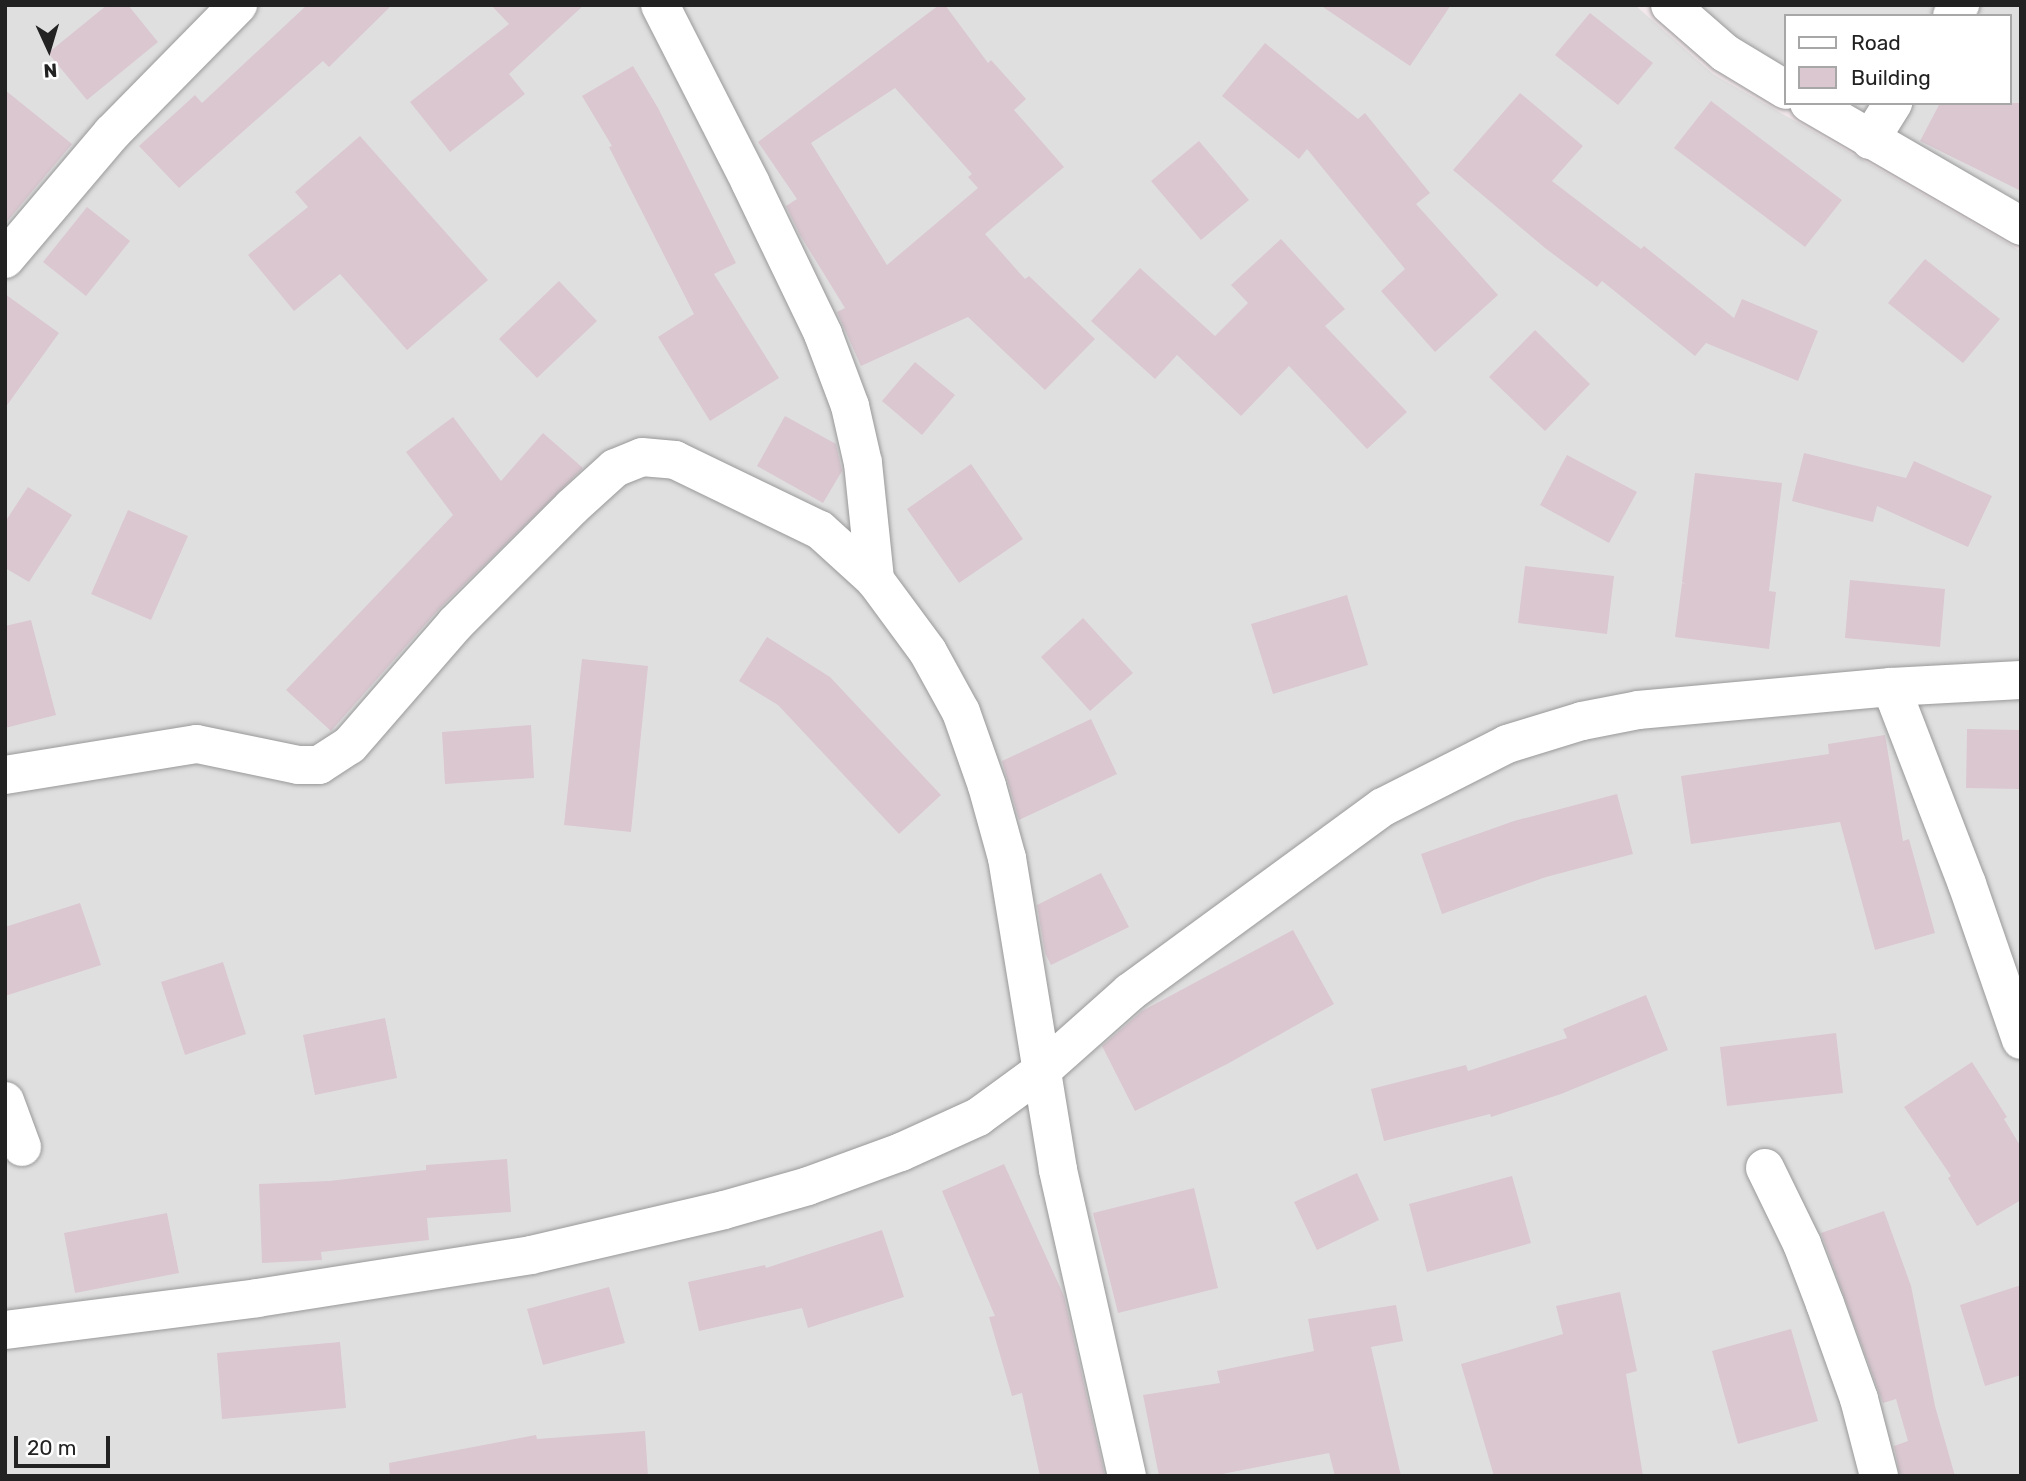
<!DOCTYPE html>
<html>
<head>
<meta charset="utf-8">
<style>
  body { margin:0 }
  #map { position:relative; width:2026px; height:1481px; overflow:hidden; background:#f3e8eb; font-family:Rubik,sans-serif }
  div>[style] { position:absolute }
  .residential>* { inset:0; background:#e0dfe0 }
  .building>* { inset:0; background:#dac7d0 }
  .roads { filter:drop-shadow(0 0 2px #999) drop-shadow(0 0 2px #999) }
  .minor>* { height:38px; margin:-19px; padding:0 19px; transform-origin:19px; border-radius:19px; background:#fff }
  span { translate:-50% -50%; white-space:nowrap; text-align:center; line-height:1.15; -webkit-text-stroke:6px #fff; paint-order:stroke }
  .frame { position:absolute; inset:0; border:7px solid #222; pointer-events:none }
  .legend { position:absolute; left:1784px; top:14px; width:228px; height:91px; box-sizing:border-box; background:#fff; border:2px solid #a7a7a7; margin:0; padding:9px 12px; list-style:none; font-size:21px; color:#222 }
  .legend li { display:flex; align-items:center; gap:14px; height:35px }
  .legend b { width:35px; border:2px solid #a7a7a7 }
  .north { position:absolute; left:14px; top:14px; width:70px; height:70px; -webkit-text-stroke:5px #fff; paint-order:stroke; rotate:176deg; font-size:19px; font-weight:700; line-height:28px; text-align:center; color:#222 }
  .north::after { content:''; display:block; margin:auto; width:24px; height:32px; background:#222; clip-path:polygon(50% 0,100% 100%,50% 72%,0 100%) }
  .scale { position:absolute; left:14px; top:1436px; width:96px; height:32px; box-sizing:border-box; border:4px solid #222; border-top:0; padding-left:9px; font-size:21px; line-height:24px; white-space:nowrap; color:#222; -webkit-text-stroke:5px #fff; paint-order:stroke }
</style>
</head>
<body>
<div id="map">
  <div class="residential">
    <i style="clip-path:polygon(5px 5px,1635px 5px,1713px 74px,2021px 251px,2021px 1476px,5px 1476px)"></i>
    <i style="clip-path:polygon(1694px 5px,2021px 5px,2021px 203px,1844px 103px,2010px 103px,2010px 16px,1786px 16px,1786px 71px,1729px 39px)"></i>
  </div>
  <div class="building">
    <i style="clip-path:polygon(107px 5px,128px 5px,158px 42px,87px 100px,48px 53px)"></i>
    <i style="clip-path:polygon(307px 5px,392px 5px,329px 67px,323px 61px,179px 188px,139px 146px,195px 95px,202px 103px)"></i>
    <i style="clip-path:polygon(491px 5px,584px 5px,509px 74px,525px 94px,450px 152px,410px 102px,509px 24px)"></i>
    <i style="clip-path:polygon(evenodd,939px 5px,945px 5px,988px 63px,991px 60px,1026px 99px,1014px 110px,1064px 167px,985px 234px,1025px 279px,1029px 276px,1095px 339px,1045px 390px,968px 317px,861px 366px,837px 312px,845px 308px,800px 235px,786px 206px,797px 199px,758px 142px,939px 5px,895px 88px,972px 174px,968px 177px,978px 188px,887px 265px,811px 143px,895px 88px)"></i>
    <i style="clip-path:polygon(1320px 5px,1451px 5px,1410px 66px)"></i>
    <i style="clip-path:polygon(1590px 13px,1653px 63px,1618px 105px,1555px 55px)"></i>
    <i style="clip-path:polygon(1265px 43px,1358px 119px,1365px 113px,1430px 193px,1416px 204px,1498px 295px,1435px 352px,1381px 291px,1405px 269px,1307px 149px,1299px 159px,1222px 96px)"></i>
    <i style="clip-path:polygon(633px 66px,658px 108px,736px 263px,714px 274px,779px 378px,710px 421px,658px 337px,694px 314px,609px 147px,612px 146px,582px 96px)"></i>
    <i style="clip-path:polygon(5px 90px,72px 144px,5px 224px)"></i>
    <i style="clip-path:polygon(1520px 93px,1583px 146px,1552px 181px,1641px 249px,1644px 246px,1734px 318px,1742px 299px,1818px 331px,1798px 381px,1706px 343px,1695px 356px,1602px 281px,1597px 287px,1545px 248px,1453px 170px)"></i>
    <i style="clip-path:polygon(1711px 101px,1842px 200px,1805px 247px,1674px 148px)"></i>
    <i style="clip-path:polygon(1940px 103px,2021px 103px,2021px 191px,1920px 141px)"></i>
    <i style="clip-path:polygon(360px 136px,488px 280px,407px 350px,340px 274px,294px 311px,248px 255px,308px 207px,295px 192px)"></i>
    <i style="clip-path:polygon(1199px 141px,1249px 200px,1201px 240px,1151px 181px)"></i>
    <i style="clip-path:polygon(87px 207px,130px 241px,86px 296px,43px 262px)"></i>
    <i style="clip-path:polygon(1281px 239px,1345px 309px,1325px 326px,1407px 412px,1367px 449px,1289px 366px,1241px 416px,1177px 355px,1155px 379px,1091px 321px,1140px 268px,1215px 336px,1248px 303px,1231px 285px)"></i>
    <i style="clip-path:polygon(1925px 259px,2000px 319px,1963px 363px,1888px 303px)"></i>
    <i style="clip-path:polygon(559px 281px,597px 321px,537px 378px,499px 339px)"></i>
    <i style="clip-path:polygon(5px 294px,59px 333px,5px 408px)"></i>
    <i style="clip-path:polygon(1535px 330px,1590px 384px,1545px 431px,1489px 377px)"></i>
    <i style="clip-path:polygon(915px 362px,955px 395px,922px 435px,882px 401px)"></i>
    <i style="clip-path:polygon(785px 416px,836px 444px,842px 471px,823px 503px,757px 466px)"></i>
    <i style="clip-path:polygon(453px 417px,501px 481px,543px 433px,583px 468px,439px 609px,331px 731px,286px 690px,453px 515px,406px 452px)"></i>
    <i style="clip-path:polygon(1804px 453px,1906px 478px,1914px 461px,1992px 496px,1968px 547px,1877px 506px,1873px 522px,1792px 501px)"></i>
    <i style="clip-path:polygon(1567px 455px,1637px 492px,1609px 543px,1540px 505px)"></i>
    <i style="clip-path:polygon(971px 464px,1023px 539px,959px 583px,907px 509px)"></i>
    <i style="clip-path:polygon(1695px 473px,1782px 483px,1769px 591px,1776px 592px,1769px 649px,1675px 637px,1682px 583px,1686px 584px,1682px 582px)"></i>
    <i style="clip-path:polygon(28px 487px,72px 515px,29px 582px,5px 568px,5px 522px)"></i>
    <i style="clip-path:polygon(128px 510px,188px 536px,151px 620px,91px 594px)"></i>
    <i style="clip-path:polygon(1525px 566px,1614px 576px,1607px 634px,1518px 623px)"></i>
    <i style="clip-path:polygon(1850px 580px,1945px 589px,1940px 647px,1845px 638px)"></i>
    <i style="clip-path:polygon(1347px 595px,1368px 665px,1273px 694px,1251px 624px)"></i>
    <i style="clip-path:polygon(1083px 618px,1133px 673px,1090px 711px,1041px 657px)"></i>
    <i style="clip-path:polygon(31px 620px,56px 715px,5px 728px,5px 626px)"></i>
    <i style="clip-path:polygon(767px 637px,830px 677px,941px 795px,899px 834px,778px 705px,739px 681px)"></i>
    <i style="clip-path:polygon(582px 659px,648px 666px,631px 832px,564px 825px)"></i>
    <i style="clip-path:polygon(1091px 719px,1117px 774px,1019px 820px,1002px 761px)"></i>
    <i style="clip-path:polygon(531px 725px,534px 778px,445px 784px,442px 732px)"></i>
    <i style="clip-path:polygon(1967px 729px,2021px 730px,2021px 789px,1966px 788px)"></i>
    <i style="clip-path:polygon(1885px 735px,1903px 841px,1909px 839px,1935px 933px,1875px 950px,1840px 822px,1691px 844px,1681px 776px,1829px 754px,1828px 744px)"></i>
    <i style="clip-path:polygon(1617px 794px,1633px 854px,1546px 877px,1442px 914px,1421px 854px,1514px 821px)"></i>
    <i style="clip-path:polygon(1101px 873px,1129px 927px,1051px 965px,1045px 953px,1037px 905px)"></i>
    <i style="clip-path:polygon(80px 903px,101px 965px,5px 996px,5px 927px)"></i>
    <i style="clip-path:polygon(1293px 930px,1334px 1004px,1229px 1063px,1135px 1111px,1102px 1046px,1142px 1011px)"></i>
    <i style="clip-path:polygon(223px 962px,246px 1034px,185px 1055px,161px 982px)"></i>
    <i style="clip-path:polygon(1646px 995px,1668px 1050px,1561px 1094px,1491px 1117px,1490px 1114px,1384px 1141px,1371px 1089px,1466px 1065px,1468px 1071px,1567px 1038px,1563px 1029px)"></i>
    <i style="clip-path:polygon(385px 1018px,397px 1078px,315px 1095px,303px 1035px)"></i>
    <i style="clip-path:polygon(1836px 1033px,1843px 1093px,1727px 1106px,1720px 1047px)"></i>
    <i style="clip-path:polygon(1972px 1062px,2007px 1117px,2004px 1119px,2021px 1147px,2021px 1200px,1977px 1226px,1948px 1178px,1951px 1176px,1904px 1107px)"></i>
    <i style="clip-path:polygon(507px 1159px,511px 1212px,427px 1218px,429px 1240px,321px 1252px,322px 1260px,262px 1263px,259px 1184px,329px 1181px,426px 1170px,426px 1165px)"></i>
    <i style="clip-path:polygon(1004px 1164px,1064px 1296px,1105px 1476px,1040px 1476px,1022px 1393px,1012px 1396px,989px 1317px,995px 1316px,942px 1191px)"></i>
    <i style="clip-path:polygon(1357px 1173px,1379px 1220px,1317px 1250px,1294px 1202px)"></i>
    <i style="clip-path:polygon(1512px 1176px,1531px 1243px,1427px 1272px,1409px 1204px)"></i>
    <i style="clip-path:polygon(1194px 1188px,1218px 1288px,1118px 1313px,1093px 1213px)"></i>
    <i style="clip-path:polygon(1884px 1211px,1911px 1286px,1935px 1406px,1955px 1476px,1900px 1476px,1894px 1446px,1908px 1441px,1896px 1399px,1883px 1403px,1821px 1233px)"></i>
    <i style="clip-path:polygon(167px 1213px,179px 1273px,75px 1293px,64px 1233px)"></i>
    <i style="clip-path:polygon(882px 1230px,904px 1297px,808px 1328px,802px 1308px,699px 1331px,688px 1282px,765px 1265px,766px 1268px)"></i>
    <i style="clip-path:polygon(2021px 1285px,2021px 1375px,1985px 1386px,1960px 1305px)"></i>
    <i style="clip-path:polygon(609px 1287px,625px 1343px,543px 1365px,527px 1309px)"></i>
    <i style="clip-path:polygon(1620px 1292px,1637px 1371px,1626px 1374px,1643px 1476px,1494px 1476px,1461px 1364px,1563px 1334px,1556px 1306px)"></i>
    <i style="clip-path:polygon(1396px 1305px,1403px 1341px,1371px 1347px,1401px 1476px,1335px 1476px,1329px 1453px,1212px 1476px,1159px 1476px,1143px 1395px,1220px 1383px,1217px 1371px,1314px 1351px,1308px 1319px)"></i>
    <i style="clip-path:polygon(1791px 1329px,1818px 1421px,1738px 1444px,1712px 1351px)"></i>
    <i style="clip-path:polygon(340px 1342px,346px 1408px,222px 1419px,217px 1353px)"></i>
    <i style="clip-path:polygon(645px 1431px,648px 1476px,390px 1476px,389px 1463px,536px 1435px,537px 1439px)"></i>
  </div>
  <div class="roads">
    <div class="minor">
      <i style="left:660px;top:5px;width:199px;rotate:63deg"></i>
      <i style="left:750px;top:182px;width:169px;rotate:64.3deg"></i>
      <i style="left:823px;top:334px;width:77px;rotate:69.4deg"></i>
      <i style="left:850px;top:406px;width:58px;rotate:77.2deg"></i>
      <i style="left:863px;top:463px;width:118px;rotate:84.1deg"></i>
      <i style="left:1670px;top:5px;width:73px;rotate:41.1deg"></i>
      <i style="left:1725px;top:53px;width:71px;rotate:31.2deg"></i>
      <i style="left:1952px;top:16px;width:14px;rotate:-54deg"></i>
      <i style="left:1809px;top:103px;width:245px;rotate:30.1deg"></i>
      <i style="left:1870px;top:140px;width:44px;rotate:-58.1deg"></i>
      <i style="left:5px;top:259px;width:165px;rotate:-49.7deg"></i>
      <i style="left:112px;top:133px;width:180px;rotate:-45.5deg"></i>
      <i style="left:1891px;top:687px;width:211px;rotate:68.9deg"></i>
      <i style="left:1967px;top:884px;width:165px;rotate:70.9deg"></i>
      <i style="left:5px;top:775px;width:194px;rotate:-9.2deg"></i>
      <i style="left:197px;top:744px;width:103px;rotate:11.7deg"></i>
      <i style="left:298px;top:765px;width:21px"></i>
      <i style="left:319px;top:765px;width:37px;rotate:-33deg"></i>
      <i style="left:350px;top:745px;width:160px;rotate:-49deg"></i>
      <i style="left:455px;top:624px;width:165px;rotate:-45deg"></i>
      <i style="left:572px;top:507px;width:58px;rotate:-42.2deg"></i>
      <i style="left:615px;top:468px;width:29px;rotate:-22deg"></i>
      <i style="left:642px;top:457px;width:33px;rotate:5deg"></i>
      <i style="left:675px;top:460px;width:161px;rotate:25.8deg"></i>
      <i style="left:820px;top:530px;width:74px;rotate:42.3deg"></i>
      <i style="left:875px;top:580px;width:89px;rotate:53.6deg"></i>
      <i style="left:928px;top:652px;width:68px;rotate:61.2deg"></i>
      <i style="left:961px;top:712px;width:78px;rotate:70.6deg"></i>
      <i style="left:987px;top:786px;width:75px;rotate:74.5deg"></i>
      <i style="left:1007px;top:858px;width:316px;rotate:80.7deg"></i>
      <i style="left:1058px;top:1170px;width:314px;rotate:77.3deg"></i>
      <i style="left:5px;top:1101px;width:49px;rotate:69.7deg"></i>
      <i style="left:1765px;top:1168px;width:85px;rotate:64deg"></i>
      <i style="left:1802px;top:1244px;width:64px;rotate:69deg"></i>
      <i style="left:1825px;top:1304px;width:101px;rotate:70.3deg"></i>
      <i style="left:1859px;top:1399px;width:80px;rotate:75.4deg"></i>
      <i style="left:5px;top:1330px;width:254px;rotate:-7.2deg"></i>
      <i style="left:257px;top:1298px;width:277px;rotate:-8.9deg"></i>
      <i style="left:531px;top:1255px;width:198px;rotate:-13.1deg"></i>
      <i style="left:724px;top:1210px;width:87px;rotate:-15.9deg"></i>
      <i style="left:808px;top:1186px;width:99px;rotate:-20.1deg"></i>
      <i style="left:901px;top:1152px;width:85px;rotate:-24.4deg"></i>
      <i style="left:978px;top:1117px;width:77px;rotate:-36deg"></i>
      <i style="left:1040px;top:1072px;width:120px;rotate:-41.6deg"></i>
      <i style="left:1130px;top:992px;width:313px;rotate:-36.2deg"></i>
      <i style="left:1383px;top:807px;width:139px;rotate:-26.9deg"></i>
      <i style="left:1507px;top:744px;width:78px;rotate:-17deg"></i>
      <i style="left:1582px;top:721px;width:57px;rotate:-11.1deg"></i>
      <i style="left:1638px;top:710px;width:254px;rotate:-5.2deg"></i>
      <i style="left:1891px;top:687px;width:130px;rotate:-3.1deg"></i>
    </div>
  </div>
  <div class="frame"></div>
  <ul class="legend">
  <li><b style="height:9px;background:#fff"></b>Road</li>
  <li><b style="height:19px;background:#dac7d0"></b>Building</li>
  </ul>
  <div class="north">N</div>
  <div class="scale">20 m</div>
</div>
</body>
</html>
